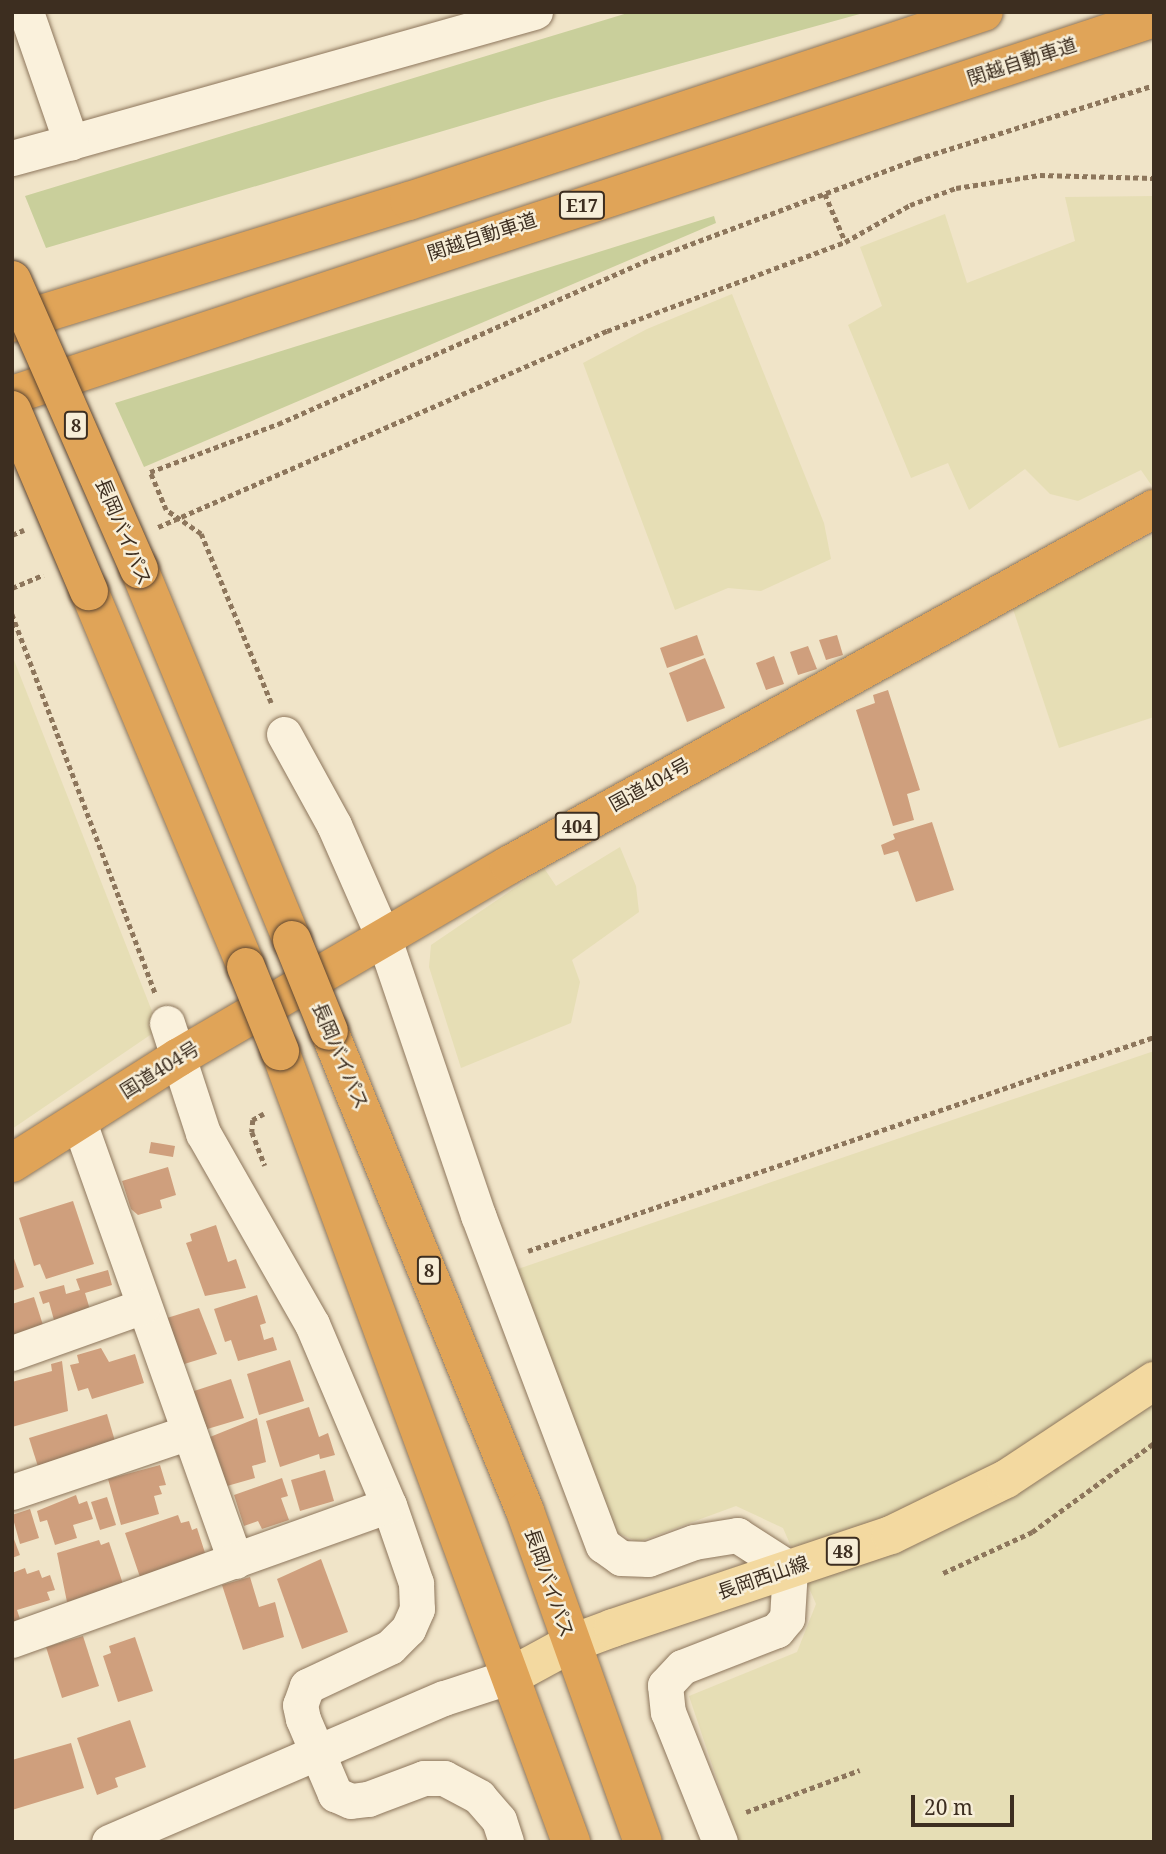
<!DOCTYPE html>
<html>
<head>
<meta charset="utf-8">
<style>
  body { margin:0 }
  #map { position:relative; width:1166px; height:1854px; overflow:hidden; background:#f0e4c8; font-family:"Noto Serif","Noto Sans JP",serif }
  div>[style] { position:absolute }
  .farmland>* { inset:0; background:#e6deb5 }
  .green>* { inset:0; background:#c9cf9b }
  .building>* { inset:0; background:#cf9f7d }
  .path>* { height:4.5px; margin-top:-2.25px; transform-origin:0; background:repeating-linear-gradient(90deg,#8d765c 0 5px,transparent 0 8.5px) }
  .roads { filter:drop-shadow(0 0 2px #8d765c) drop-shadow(0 0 2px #8d765c) }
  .minor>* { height:35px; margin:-17.5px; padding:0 17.5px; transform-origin:17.5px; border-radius:17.5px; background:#faf1dc }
  .major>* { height:38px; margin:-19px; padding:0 19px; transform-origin:19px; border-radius:19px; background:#f3d9a0 }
  .highway>* { height:38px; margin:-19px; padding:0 19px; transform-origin:19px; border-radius:19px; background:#e0a458 }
  .bridges { filter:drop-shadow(0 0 2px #5b4430) drop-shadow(0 0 2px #5b4430) }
  .highway-bridge>* { height:38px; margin:-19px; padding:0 19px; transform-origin:19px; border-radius:19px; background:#e0a458 }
  span { translate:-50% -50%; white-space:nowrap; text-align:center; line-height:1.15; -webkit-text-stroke:5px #f7eed8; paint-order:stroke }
  .shield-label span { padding:2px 5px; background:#f7eed8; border:2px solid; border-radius:5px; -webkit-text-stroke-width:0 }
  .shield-label { font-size:18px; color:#3d2e20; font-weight:700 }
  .street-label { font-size:19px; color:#3d2e20 }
  .frame { position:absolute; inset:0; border:14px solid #3d2e20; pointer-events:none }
  .scale { position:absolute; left:911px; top:1795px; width:103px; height:32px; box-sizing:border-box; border:4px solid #3d2e20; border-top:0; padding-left:9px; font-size:21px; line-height:24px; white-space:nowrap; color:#3d2e20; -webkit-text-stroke:5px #f7eed8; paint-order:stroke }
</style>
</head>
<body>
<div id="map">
  <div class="farmland">
    <i style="clip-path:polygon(1154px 196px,1154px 489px,1141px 470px,1078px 501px,1050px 494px,1025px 469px,969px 510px,948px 463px,911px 478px,848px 325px,882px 306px,860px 247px,945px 214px,967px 283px,1075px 241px,1065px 197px)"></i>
    <i style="clip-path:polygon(732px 294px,824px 523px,831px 559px,761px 591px,728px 588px,675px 610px,583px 363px,647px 329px)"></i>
    <i style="clip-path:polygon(1154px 535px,1154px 717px,1059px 748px,1011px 603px)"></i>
    <i style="clip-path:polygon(12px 655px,159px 1029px,12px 1129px)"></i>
    <i style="clip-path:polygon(620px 847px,636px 886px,639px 912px,572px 960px,580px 982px,571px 1023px,461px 1068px,429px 967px,431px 945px,544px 868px,556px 886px)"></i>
    <i style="clip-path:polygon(1154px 1051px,1154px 1842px,738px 1842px,689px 1696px,797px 1652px,816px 1604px,783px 1528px,736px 1506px,638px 1542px,616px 1532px,515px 1270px)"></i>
  </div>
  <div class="green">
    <i style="clip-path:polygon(631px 12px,867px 12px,548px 100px,46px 248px,25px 196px)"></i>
    <i style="clip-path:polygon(714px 216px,716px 223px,144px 467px,115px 403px)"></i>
  </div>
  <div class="building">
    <i style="clip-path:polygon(697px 635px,704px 655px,667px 668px,660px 648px)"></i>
    <i style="clip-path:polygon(837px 635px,843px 655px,826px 660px,819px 640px)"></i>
    <i style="clip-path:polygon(808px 646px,817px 669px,798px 675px,790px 652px)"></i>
    <i style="clip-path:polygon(774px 656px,784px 684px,766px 690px,756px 663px)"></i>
    <i style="clip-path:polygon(705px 658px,725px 708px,687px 722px,669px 673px)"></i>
    <i style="clip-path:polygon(888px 690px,920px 790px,907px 794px,914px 820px,893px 826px,856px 710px,875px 703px,873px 695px)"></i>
    <i style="clip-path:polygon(932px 822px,954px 890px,916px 902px,898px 851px,884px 855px,881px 845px,895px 839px,893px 834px)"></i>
    <i style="clip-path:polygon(151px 1142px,175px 1146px,173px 1157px,149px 1153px)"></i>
    <i style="clip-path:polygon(168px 1167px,176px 1195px,160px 1200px,162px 1208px,138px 1215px,131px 1209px,122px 1181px)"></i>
    <i style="clip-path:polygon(73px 1201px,94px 1264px,46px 1279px,40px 1264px,34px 1266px,19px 1218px)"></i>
    <i style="clip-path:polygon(216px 1225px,228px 1262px,236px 1259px,246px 1288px,205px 1296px,186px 1243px,192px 1241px,190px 1234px)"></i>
    <i style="clip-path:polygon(12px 1253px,24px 1287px,12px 1291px)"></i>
    <i style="clip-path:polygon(108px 1270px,112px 1285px,85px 1293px,91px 1313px,57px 1331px,49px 1302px,43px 1304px,39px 1292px,64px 1285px,66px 1294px,80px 1290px,76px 1279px)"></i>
    <i style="clip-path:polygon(257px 1295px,266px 1323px,260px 1325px,264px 1340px,273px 1337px,277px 1350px,238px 1361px,231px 1340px,225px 1342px,214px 1309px)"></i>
    <i style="clip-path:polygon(34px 1297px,43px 1325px,12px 1346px,12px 1304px)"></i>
    <i style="clip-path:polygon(199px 1308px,217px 1354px,181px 1365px,167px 1318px)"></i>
    <i style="clip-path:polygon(101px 1348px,109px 1362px,135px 1354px,144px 1383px,92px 1399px,88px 1388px,78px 1391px,70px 1365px,79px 1363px,77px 1355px)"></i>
    <i style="clip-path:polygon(290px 1360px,304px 1401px,259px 1415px,247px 1374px)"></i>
    <i style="clip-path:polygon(62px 1361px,68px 1411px,12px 1427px,12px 1382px,52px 1371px,51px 1364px)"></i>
    <i style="clip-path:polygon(231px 1379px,244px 1418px,204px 1430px,191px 1392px)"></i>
    <i style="clip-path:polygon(309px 1407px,319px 1437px,328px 1433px,335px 1455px,320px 1459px,319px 1454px,280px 1467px,266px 1421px)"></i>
    <i style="clip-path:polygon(107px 1414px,117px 1448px,40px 1473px,29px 1438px)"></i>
    <i style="clip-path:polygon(257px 1418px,266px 1462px,252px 1466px,255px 1478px,227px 1486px,215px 1449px,209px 1451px,205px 1439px)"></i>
    <i style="clip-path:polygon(160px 1465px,166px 1485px,159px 1486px,162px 1494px,154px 1496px,159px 1514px,121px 1525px,108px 1479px)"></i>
    <i style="clip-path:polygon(325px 1470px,334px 1501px,300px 1511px,291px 1480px)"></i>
    <i style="clip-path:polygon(282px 1478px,288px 1496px,281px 1498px,289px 1520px,262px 1529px,258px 1521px,244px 1526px,234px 1495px)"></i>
    <i style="clip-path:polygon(76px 1495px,79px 1504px,87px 1501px,93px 1519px,73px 1525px,77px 1538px,55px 1545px,47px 1520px,40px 1522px,37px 1511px)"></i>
    <i style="clip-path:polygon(107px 1497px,116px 1525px,100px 1530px,91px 1502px)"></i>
    <i style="clip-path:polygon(30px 1509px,39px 1538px,20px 1544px,12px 1515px)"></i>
    <i style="clip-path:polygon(178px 1515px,181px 1523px,189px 1521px,192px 1530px,197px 1528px,206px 1556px,140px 1577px,125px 1533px)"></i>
    <i style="clip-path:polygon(12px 1534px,20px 1555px,12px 1558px)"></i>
    <i style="clip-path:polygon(99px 1540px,101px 1545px,109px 1542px,123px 1584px,67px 1602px,57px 1553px)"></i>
    <i style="clip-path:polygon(321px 1559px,348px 1632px,302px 1649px,277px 1579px)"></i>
    <i style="clip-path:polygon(25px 1568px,27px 1574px,39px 1570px,42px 1578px,50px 1575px,55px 1590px,47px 1592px,50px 1600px,17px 1610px,20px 1619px,12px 1622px,12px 1573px)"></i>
    <i style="clip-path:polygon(250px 1577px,259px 1607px,275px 1602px,284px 1637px,243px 1650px,222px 1585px)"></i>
    <i style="clip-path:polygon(83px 1636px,99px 1686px,62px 1698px,46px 1647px)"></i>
    <i style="clip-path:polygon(135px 1637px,153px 1691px,118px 1702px,103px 1656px,111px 1653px,109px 1646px)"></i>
    <i style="clip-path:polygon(130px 1720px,146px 1767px,115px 1778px,118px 1787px,97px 1795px,77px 1738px)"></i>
    <i style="clip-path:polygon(71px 1743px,84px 1788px,12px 1810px,12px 1760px)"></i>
  </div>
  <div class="path">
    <i style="left:825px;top:194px;width:51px;rotate:66.9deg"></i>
    <i style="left:158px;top:527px;width:490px;rotate:-23.6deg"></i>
    <i style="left:607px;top:331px;width:254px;rotate:-20.5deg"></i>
    <i style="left:845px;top:242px;width:75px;rotate:-29.6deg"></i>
    <i style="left:910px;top:205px;width:49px;rotate:-20.3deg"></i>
    <i style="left:956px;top:188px;width:85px;rotate:-8.8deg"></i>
    <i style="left:1040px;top:175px;width:114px;rotate:1.5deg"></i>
    <i style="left:12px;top:535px;width:13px;rotate:-23deg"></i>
    <i style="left:12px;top:588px;width:34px;rotate:-23deg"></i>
    <i style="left:12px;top:614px;width:405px;rotate:69.3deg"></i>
    <i style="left:271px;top:703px;width:183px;rotate:-112.5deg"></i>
    <i style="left:201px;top:534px;width:42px;rotate:-145.6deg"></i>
    <i style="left:166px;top:510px;width:41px;rotate:-112.8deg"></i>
    <i style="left:150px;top:472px;width:137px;rotate:-20.6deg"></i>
    <i style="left:278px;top:424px;width:399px;rotate:-23.9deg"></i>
    <i style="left:643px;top:262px;width:293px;rotate:-20.6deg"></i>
    <i style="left:917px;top:159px;width:248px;rotate:-17.3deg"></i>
    <i style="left:264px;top:1114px;width:13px;rotate:151deg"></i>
    <i style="left:253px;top:1120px;width:12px;rotate:95deg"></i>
    <i style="left:252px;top:1132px;width:36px;rotate:69deg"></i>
    <i style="left:528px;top:1251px;width:662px;rotate:-18.87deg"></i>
    <i style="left:943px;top:1573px;width:98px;rotate:-24.7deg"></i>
    <i style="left:1032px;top:1532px;width:151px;rotate:-36.1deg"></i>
    <i style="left:746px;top:1812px;width:121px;rotate:-20.2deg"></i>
  </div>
  <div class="roads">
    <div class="minor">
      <i style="left:26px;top:12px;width:138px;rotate:70.9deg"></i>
      <i style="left:71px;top:142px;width:482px;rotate:-15.7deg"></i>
      <i style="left:12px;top:158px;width:61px;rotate:-15.2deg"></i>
      <i style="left:284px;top:734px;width:104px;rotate:61.2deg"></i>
      <i style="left:334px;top:825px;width:124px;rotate:66.3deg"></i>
      <i style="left:384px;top:939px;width:292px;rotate:71.2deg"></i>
      <i style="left:478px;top:1215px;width:353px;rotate:69.3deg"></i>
      <i style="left:603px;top:1545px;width:22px;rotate:36deg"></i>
      <i style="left:621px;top:1558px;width:27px;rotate:2deg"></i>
      <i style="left:648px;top:1559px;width:49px;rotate:-20.3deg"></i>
      <i style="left:694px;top:1542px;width:44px;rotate:-9.2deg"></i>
      <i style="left:737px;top:1535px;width:63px;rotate:32.7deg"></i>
      <i style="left:790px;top:1569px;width:49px;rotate:93.5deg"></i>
      <i style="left:787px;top:1618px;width:16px;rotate:130deg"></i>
      <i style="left:777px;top:1630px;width:102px;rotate:158.7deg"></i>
      <i style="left:682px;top:1667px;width:25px;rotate:133deg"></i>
      <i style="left:665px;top:1685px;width:27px;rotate:84deg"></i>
      <i style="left:668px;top:1712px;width:140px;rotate:68.2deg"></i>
      <i style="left:167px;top:1023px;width:116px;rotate:71.9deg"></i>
      <i style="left:203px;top:1133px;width:220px;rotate:60.3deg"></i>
      <i style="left:312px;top:1324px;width:197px;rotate:67deg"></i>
      <i style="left:389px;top:1505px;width:83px;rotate:70.9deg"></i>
      <i style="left:416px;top:1583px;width:26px;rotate:88deg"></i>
      <i style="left:417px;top:1609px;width:22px;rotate:114deg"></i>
      <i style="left:408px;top:1629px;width:25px;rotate:135deg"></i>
      <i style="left:390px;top:1647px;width:92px;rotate:154.8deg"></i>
      <i style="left:307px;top:1686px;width:20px;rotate:110deg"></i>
      <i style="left:300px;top:1705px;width:14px;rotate:78deg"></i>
      <i style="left:303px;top:1719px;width:82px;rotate:66.9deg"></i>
      <i style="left:335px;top:1794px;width:17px;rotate:24deg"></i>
      <i style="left:351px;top:1801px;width:17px;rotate:-7deg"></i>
      <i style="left:368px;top:1799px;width:60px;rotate:-20.6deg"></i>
      <i style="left:424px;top:1778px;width:20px"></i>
      <i style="left:444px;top:1778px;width:40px;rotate:28deg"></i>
      <i style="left:479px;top:1797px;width:30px;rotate:49deg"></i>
      <i style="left:499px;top:1820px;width:23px;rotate:72deg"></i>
      <i style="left:79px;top:1122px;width:466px;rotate:70.4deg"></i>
      <i style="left:12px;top:1353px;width:139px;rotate:-19.7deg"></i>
      <i style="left:12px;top:1492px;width:187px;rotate:-18.7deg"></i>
      <i style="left:12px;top:1640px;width:400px;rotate:-19.7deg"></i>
      <i style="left:109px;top:1842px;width:365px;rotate:-23.3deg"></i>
      <i style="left:444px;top:1698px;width:71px;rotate:-18.2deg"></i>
    </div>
    <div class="major">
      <i style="left:511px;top:1676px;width:67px;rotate:-28.5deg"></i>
      <i style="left:570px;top:1644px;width:46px;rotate:-20.4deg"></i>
      <i style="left:613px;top:1628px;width:293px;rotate:-18.5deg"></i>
      <i style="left:891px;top:1535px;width:128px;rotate:-26deg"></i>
      <i style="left:1006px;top:1479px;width:178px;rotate:-33.5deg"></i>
    </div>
    <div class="highway">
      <i style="left:12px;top:323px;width:415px;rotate:-17.1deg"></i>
      <i style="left:409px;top:201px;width:605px;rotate:-18.2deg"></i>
      <i style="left:12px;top:395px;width:1203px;rotate:-18.27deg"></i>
      <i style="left:139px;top:569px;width:401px;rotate:67.6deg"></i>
      <i style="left:89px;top:591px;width:407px;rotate:67.3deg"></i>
      <i style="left:329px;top:1031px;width:518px;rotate:67.79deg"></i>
      <i style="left:525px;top:1511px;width:351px;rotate:70.4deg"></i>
      <i style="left:280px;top:1051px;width:843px;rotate:69.8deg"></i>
      <i style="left:12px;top:1163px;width:198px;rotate:-32.4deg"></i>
      <i style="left:179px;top:1057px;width:382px;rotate:-30.2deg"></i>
      <i style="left:509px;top:865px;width:737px;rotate:-28.9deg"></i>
    </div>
  </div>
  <div class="bridges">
    <div class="highway-bridge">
      <i style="left:12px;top:280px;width:316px;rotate:66.3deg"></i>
      <i style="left:12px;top:410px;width:197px;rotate:67deg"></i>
      <i style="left:292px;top:940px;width:98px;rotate:67.9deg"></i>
      <i style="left:246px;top:967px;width:91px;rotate:68deg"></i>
    </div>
  </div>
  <div class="shield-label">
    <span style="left:582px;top:205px">E17</span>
    <span style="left:76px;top:425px">8</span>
    <span style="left:577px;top:826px">404</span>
    <span style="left:429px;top:1270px">8</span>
    <span style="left:843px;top:1551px">48</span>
  </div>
  <div class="street-label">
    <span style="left:1022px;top:62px;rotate:-18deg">関越自動車道</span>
    <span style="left:482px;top:237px;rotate:-18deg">関越自動車道</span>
    <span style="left:123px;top:532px;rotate:67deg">長岡バイパス</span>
    <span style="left:650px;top:785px;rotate:-29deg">国道404号</span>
    <span style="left:340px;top:1056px;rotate:67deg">長岡バイパス</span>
    <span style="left:160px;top:1070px;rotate:-32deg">国道404号</span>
    <span style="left:763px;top:1578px;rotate:-19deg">長岡西山線</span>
    <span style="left:549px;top:1583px;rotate:71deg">長岡バイパス</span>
  </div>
  <div class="frame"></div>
  <div class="scale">20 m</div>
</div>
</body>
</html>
